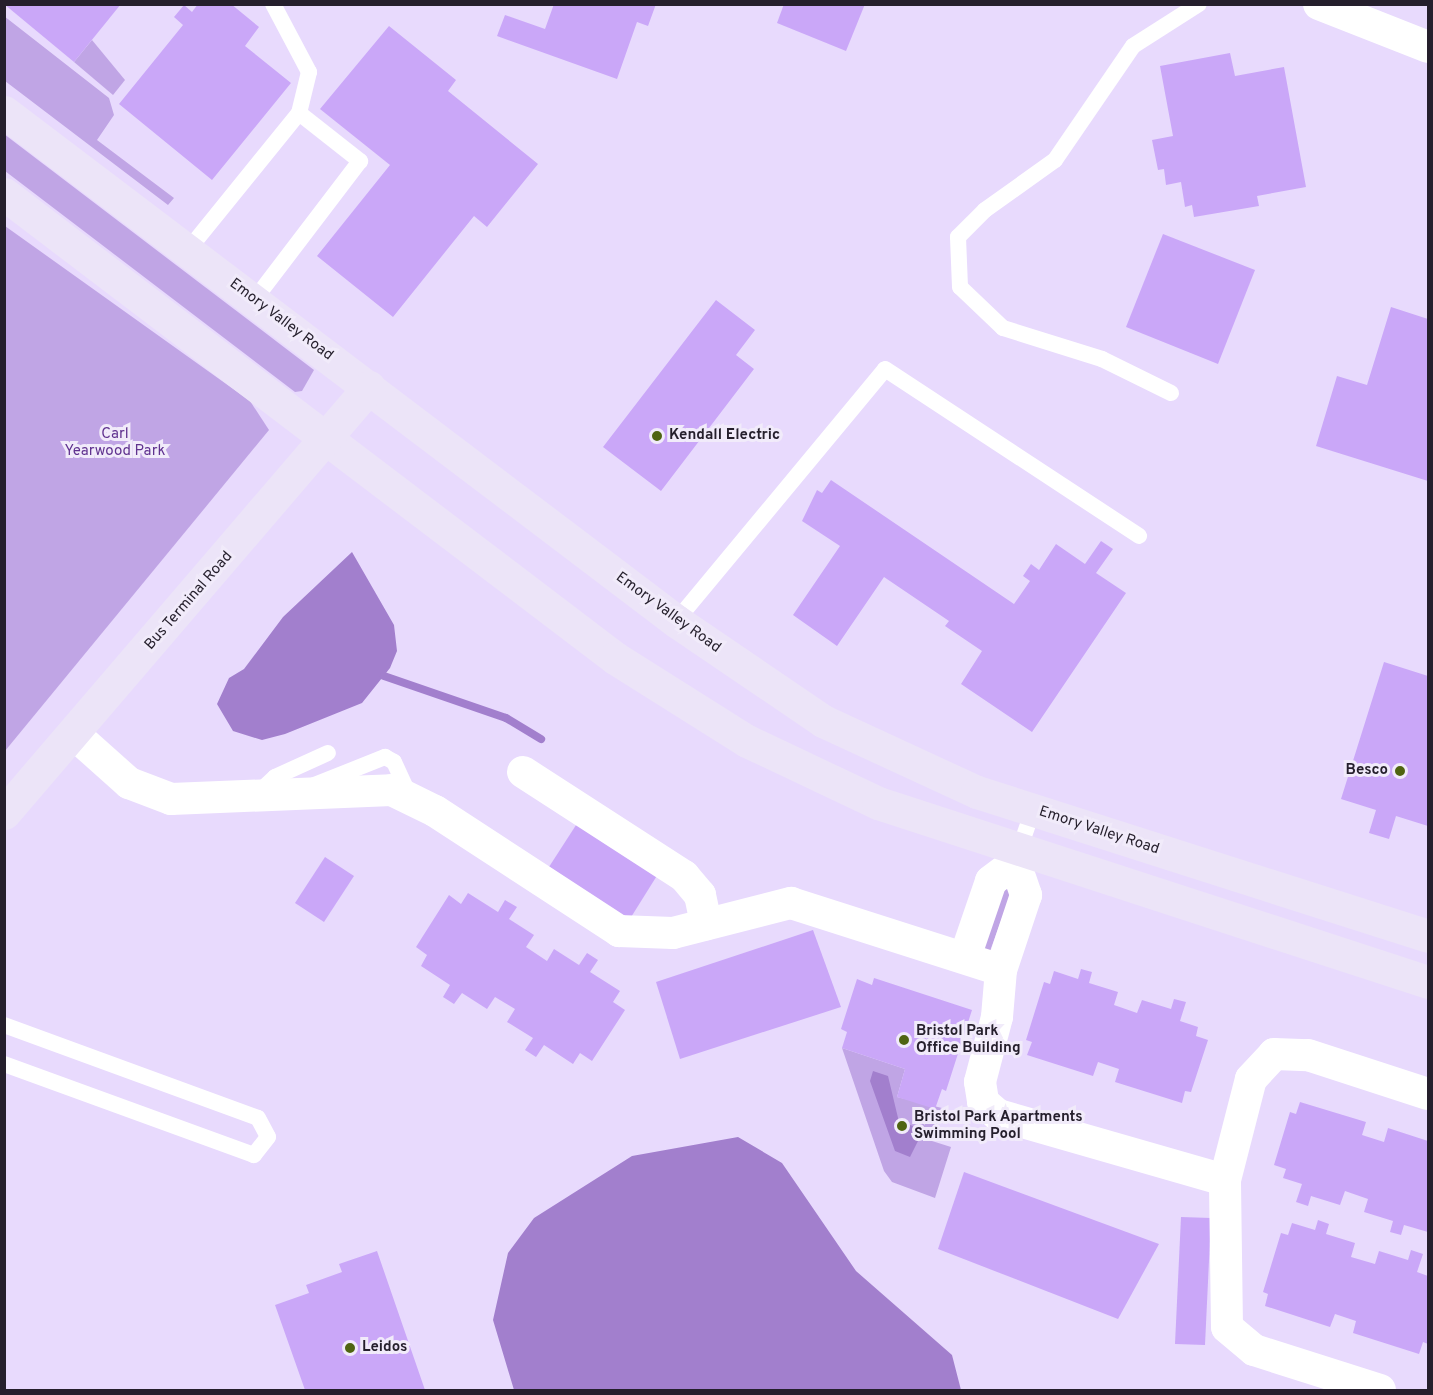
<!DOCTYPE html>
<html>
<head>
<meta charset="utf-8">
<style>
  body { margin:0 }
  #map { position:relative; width:1433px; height:1395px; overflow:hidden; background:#e8dafd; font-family:Overpass,sans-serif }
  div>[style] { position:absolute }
  .green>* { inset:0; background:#c0a5e5 }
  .water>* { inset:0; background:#a27fcd }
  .stream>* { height:8px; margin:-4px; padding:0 4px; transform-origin:4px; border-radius:4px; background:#a27fcd }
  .building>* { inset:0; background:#caa7f8 }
  .lane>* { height:16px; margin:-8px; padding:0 8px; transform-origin:8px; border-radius:8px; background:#fff }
  .street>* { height:32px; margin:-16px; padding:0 16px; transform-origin:16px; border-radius:16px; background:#fff }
  .secondary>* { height:33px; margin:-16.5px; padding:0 16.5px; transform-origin:16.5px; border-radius:16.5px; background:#ece4f8 }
  .dots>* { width:16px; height:16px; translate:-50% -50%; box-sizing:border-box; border:3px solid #f1ebfa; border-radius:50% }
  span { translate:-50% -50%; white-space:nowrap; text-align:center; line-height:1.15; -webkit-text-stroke:6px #f1ebfa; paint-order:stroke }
  .street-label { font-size:15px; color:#251f2c }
  .park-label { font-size:15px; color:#60328f }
  .poi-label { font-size:15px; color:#251f2c; font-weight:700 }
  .left { translate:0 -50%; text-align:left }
  .right { translate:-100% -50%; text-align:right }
  .frame { position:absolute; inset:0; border:6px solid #251f2c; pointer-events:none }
</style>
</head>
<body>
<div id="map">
  <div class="green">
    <i style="clip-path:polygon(4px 16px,109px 98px,114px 115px,97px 140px,174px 198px,168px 205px,5px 81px)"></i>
    <i style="clip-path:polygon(92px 40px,125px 80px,113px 95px,74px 62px)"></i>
    <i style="clip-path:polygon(4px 134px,314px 370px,302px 391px,295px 392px,5px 171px)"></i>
    <i style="clip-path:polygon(5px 226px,250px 401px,269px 430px,5px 751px)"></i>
    <i style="clip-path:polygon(1000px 883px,1014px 885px,990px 951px,984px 949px)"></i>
    <i style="clip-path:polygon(842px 1048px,905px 1069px,897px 1097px,942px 1108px,932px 1141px,951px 1147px,935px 1198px,892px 1182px,884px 1171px)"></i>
  </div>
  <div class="water">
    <i style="clip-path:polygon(352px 552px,394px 625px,397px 651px,390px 668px,362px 703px,285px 734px,262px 740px,233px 731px,217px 704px,229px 678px,244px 669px,283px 617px)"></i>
    <i style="clip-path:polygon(873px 1071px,888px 1076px,899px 1122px,924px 1129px,910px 1157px,895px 1151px,870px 1081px)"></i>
    <i style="clip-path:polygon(738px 1137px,782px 1163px,856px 1271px,952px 1355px,961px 1390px,514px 1390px,493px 1320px,508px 1253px,534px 1218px,632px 1156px)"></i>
  </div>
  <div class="stream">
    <i style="left:384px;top:676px;width:129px;rotate:19deg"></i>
    <i style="left:506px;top:718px;width:41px;rotate:31deg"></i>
  </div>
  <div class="building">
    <i style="clip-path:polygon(4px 4px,121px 4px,74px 62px)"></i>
    <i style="clip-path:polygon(198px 4px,231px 4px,259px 27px,245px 46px,291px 83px,212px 180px,119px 104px,183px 25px,174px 17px,184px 5px,192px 12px)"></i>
    <i style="clip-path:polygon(554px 4px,656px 4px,648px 26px,637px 22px,617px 79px,497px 36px,505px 15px,545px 29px)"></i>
    <i style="clip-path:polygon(784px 4px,865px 4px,846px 51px,777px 23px)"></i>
    <i style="clip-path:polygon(389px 26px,456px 80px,448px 91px,538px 164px,487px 227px,474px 216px,393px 317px,317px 256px,390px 165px,320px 109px)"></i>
    <i style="clip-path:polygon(1230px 53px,1235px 76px,1284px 67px,1306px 187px,1257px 196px,1259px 206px,1194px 217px,1192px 205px,1185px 207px,1181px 182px,1166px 185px,1164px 169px,1158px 170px,1152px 140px,1173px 136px,1160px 66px)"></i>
    <i style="clip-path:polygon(1163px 234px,1255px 270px,1218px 364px,1126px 327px)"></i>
    <i style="clip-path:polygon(716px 300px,755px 330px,736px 355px,754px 369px,661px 491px,603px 447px)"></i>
    <i style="clip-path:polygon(1391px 307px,1428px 319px,1428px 481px,1316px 446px,1337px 376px,1367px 385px)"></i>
    <i style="clip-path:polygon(831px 480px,1014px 604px,1030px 581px,1023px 576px,1031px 564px,1039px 570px,1056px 544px,1085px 564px,1101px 541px,1113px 549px,1096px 573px,1126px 593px,1032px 732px,961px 684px,982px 651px,945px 626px,949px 621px,884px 577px,837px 646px,793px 615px,840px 546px,802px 521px,817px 490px,822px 493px)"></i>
    <i style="clip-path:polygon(1384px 662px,1428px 676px,1428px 826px,1396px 816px,1389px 839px,1369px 833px,1376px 810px,1341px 799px)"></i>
    <i style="clip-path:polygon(578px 822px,658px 874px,628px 922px,547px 870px)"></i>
    <i style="clip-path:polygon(325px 857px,354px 876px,324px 922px,295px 903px)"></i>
    <i style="clip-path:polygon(468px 893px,498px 912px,505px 900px,517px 907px,509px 919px,534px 935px,526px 947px,547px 961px,554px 949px,579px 965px,587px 953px,598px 960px,590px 972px,620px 991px,613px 1002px,625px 1010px,592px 1061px,580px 1053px,573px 1064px,544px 1045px,536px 1057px,525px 1050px,533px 1038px,507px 1022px,515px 1009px,495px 997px,487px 1009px,462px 993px,454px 1004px,443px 997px,450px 985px,421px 966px,427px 955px,416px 947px,449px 895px,461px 904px)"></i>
    <i style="clip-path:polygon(813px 930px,841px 1007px,680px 1059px,656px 982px)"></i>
    <i style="clip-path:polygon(1081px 969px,1092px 972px,1089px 983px,1118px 992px,1114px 1005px,1137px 1013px,1142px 1000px,1171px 1009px,1174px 999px,1186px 1002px,1180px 1021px,1198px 1027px,1196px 1036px,1208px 1040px,1191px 1092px,1185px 1091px,1182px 1103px,1115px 1082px,1119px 1069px,1098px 1062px,1093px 1076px,1027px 1055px,1032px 1042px,1026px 1040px,1044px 982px,1050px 984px,1054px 971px,1078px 979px)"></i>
    <i style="clip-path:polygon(874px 978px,972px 1010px,946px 1091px,942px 1089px,935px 1109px,897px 1097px,905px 1069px,842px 1048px,847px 1032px,841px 1029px,857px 979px,872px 985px)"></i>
    <i style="clip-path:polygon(1300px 1102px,1366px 1122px,1362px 1135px,1384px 1142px,1388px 1128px,1428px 1141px,1428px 1232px,1404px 1225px,1401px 1235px,1390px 1232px,1393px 1221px,1364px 1212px,1368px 1199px,1345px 1191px,1340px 1205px,1311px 1196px,1308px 1206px,1296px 1202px,1302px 1184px,1283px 1178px,1286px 1169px,1274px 1165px,1290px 1112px,1296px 1114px)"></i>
    <i style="clip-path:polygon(964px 1172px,1159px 1244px,1118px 1319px,938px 1249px)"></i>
    <i style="clip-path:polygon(1181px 1217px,1211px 1218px,1205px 1345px,1175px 1344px)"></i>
    <i style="clip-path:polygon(1318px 1220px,1329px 1224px,1326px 1234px,1355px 1243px,1351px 1257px,1375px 1264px,1379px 1251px,1408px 1260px,1411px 1250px,1423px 1254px,1417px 1272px,1428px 1276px,1428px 1344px,1423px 1342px,1419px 1354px,1353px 1333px,1356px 1321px,1335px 1314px,1330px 1327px,1265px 1306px,1268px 1294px,1263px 1292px,1281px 1233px,1288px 1235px,1292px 1223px,1315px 1230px)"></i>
    <i style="clip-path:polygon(377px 1251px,425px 1390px,305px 1390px,275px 1305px,309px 1293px,306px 1285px,342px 1272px,339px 1264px)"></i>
  </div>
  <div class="lane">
    <i style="left:273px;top:4px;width:77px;rotate:62.1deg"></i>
    <i style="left:309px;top:72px;width:42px;rotate:103.7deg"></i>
    <i style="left:188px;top:250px;width:176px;rotate:-51deg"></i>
    <i style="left:299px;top:113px;width:78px;rotate:38.2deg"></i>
    <i style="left:360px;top:161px;width:175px;rotate:127.3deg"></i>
    <i style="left:1171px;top:393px;width:77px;rotate:-153.8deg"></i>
    <i style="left:1102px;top:359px;width:104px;rotate:-162.6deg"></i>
    <i style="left:1003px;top:328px;width:59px;rotate:-136.4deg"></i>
    <i style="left:960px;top:287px;width:50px;rotate:-92.3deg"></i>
    <i style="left:958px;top:237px;width:38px;rotate:-45deg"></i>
    <i style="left:985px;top:210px;width:86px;rotate:-35.5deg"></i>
    <i style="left:1055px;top:160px;width:138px;rotate:-55.6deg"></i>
    <i style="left:1133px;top:46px;width:78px;rotate:-32.5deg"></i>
    <i style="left:676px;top:621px;width:327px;rotate:-50.3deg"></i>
    <i style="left:885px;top:369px;width:304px;rotate:33.3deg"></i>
    <i style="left:312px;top:786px;width:79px;rotate:-21.7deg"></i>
    <i style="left:385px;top:757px;width:10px;rotate:29deg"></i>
    <i style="left:394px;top:762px;width:41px;rotate:65.3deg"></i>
    <i style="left:257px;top:794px;width:25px;rotate:-43deg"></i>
    <i style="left:275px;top:777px;width:58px;rotate:-24.4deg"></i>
    <i style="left:1018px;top:853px;width:46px;rotate:-70.8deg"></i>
    <i style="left:4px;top:1025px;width:270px;rotate:20.1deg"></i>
    <i style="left:258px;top:1118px;width:21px;rotate:62deg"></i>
    <i style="left:268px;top:1137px;width:23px;rotate:128deg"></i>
    <i style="left:254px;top:1155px;width:266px;rotate:-160deg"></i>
  </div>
  <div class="street">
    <i style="left:1319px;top:4px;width:117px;rotate:21.5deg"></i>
    <i style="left:74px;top:734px;width:74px;rotate:41.7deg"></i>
    <i style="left:129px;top:783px;width:45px;rotate:20.9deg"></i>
    <i style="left:171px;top:799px;width:221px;rotate:-2.3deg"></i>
    <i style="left:392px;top:790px;width:48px;rotate:26deg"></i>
    <i style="left:435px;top:811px;width:220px;rotate:33.1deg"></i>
    <i style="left:619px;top:931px;width:54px;rotate:2.1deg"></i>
    <i style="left:673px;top:933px;width:122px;rotate:-14.3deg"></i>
    <i style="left:791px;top:903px;width:220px;rotate:17.7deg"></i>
    <i style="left:523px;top:772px;width:192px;rotate:32.9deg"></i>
    <i style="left:684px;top:876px;width:25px;rotate:50deg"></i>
    <i style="left:700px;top:895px;width:30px;rotate:78deg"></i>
    <i style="left:965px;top:957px;width:80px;rotate:-71.1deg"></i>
    <i style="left:991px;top:881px;width:30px;rotate:-37deg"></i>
    <i style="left:1015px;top:863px;width:34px;rotate:71deg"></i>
    <i style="left:1026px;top:895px;width:79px;rotate:108.4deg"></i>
    <i style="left:1001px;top:970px;width:47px;rotate:94.9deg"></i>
    <i style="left:997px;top:1017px;width:67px;rotate:104.7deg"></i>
    <i style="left:980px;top:1082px;width:20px;rotate:81deg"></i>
    <i style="left:983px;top:1102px;width:20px;rotate:41deg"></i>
    <i style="left:998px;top:1115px;width:236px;rotate:16deg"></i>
    <i style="left:1380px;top:1390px;width:132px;rotate:-162.4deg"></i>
    <i style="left:1254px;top:1350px;width:35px;rotate:-140deg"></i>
    <i style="left:1227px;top:1327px;width:147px;rotate:-90.8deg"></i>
    <i style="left:1225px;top:1180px;width:104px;rotate:-75.6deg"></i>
    <i style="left:1251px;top:1079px;width:34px;rotate:-47deg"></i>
    <i style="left:1274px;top:1054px;width:34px;rotate:2deg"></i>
    <i style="left:1308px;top:1055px;width:126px;rotate:18deg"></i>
  </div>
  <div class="secondary">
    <i style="left:4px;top:112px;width:843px;rotate:37.14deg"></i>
    <i style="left:676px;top:621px;width:178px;rotate:34.2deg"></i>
    <i style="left:823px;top:721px;width:170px;rotate:24.8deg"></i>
    <i style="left:977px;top:792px;width:473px;rotate:17.7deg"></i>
    <i style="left:4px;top:194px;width:767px;rotate:37.21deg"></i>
    <i style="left:615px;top:658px;width:156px;rotate:32.2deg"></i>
    <i style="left:747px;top:741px;width:145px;rotate:25.3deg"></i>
    <i style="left:878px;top:803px;width:578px;rotate:18.03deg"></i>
    <i style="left:4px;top:813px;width:561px;rotate:-49.41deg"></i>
  </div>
  <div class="dots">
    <i style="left:657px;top:436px;background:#4f6411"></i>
    <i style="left:1400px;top:771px;background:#4f6411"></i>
    <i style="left:904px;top:1040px;background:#4f6411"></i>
    <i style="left:902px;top:1126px;background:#4f6411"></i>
    <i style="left:350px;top:1348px;background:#4f6411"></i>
  </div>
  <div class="street-label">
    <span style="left:281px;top:320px;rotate:37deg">Emory Valley Road</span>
    <span style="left:189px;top:601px;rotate:-49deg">Bus Terminal Road</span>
    <span style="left:668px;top:613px;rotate:36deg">Emory Valley Road</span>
    <span style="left:1099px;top:831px;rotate:18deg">Emory Valley Road</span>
  </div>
  <div class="park-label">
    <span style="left:115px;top:443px">Carl<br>Yearwood Park</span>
  </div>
  <div class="poi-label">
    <span class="left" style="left:669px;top:436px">Kendall Electric</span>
    <span class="right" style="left:1388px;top:771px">Besco</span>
    <span class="left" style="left:916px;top:1040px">Bristol Park<br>Office Building</span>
    <span class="left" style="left:914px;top:1126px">Bristol Park Apartments<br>Swimming Pool</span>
    <span class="left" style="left:362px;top:1348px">Leidos</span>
  </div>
  <div class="frame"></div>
</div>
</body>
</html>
